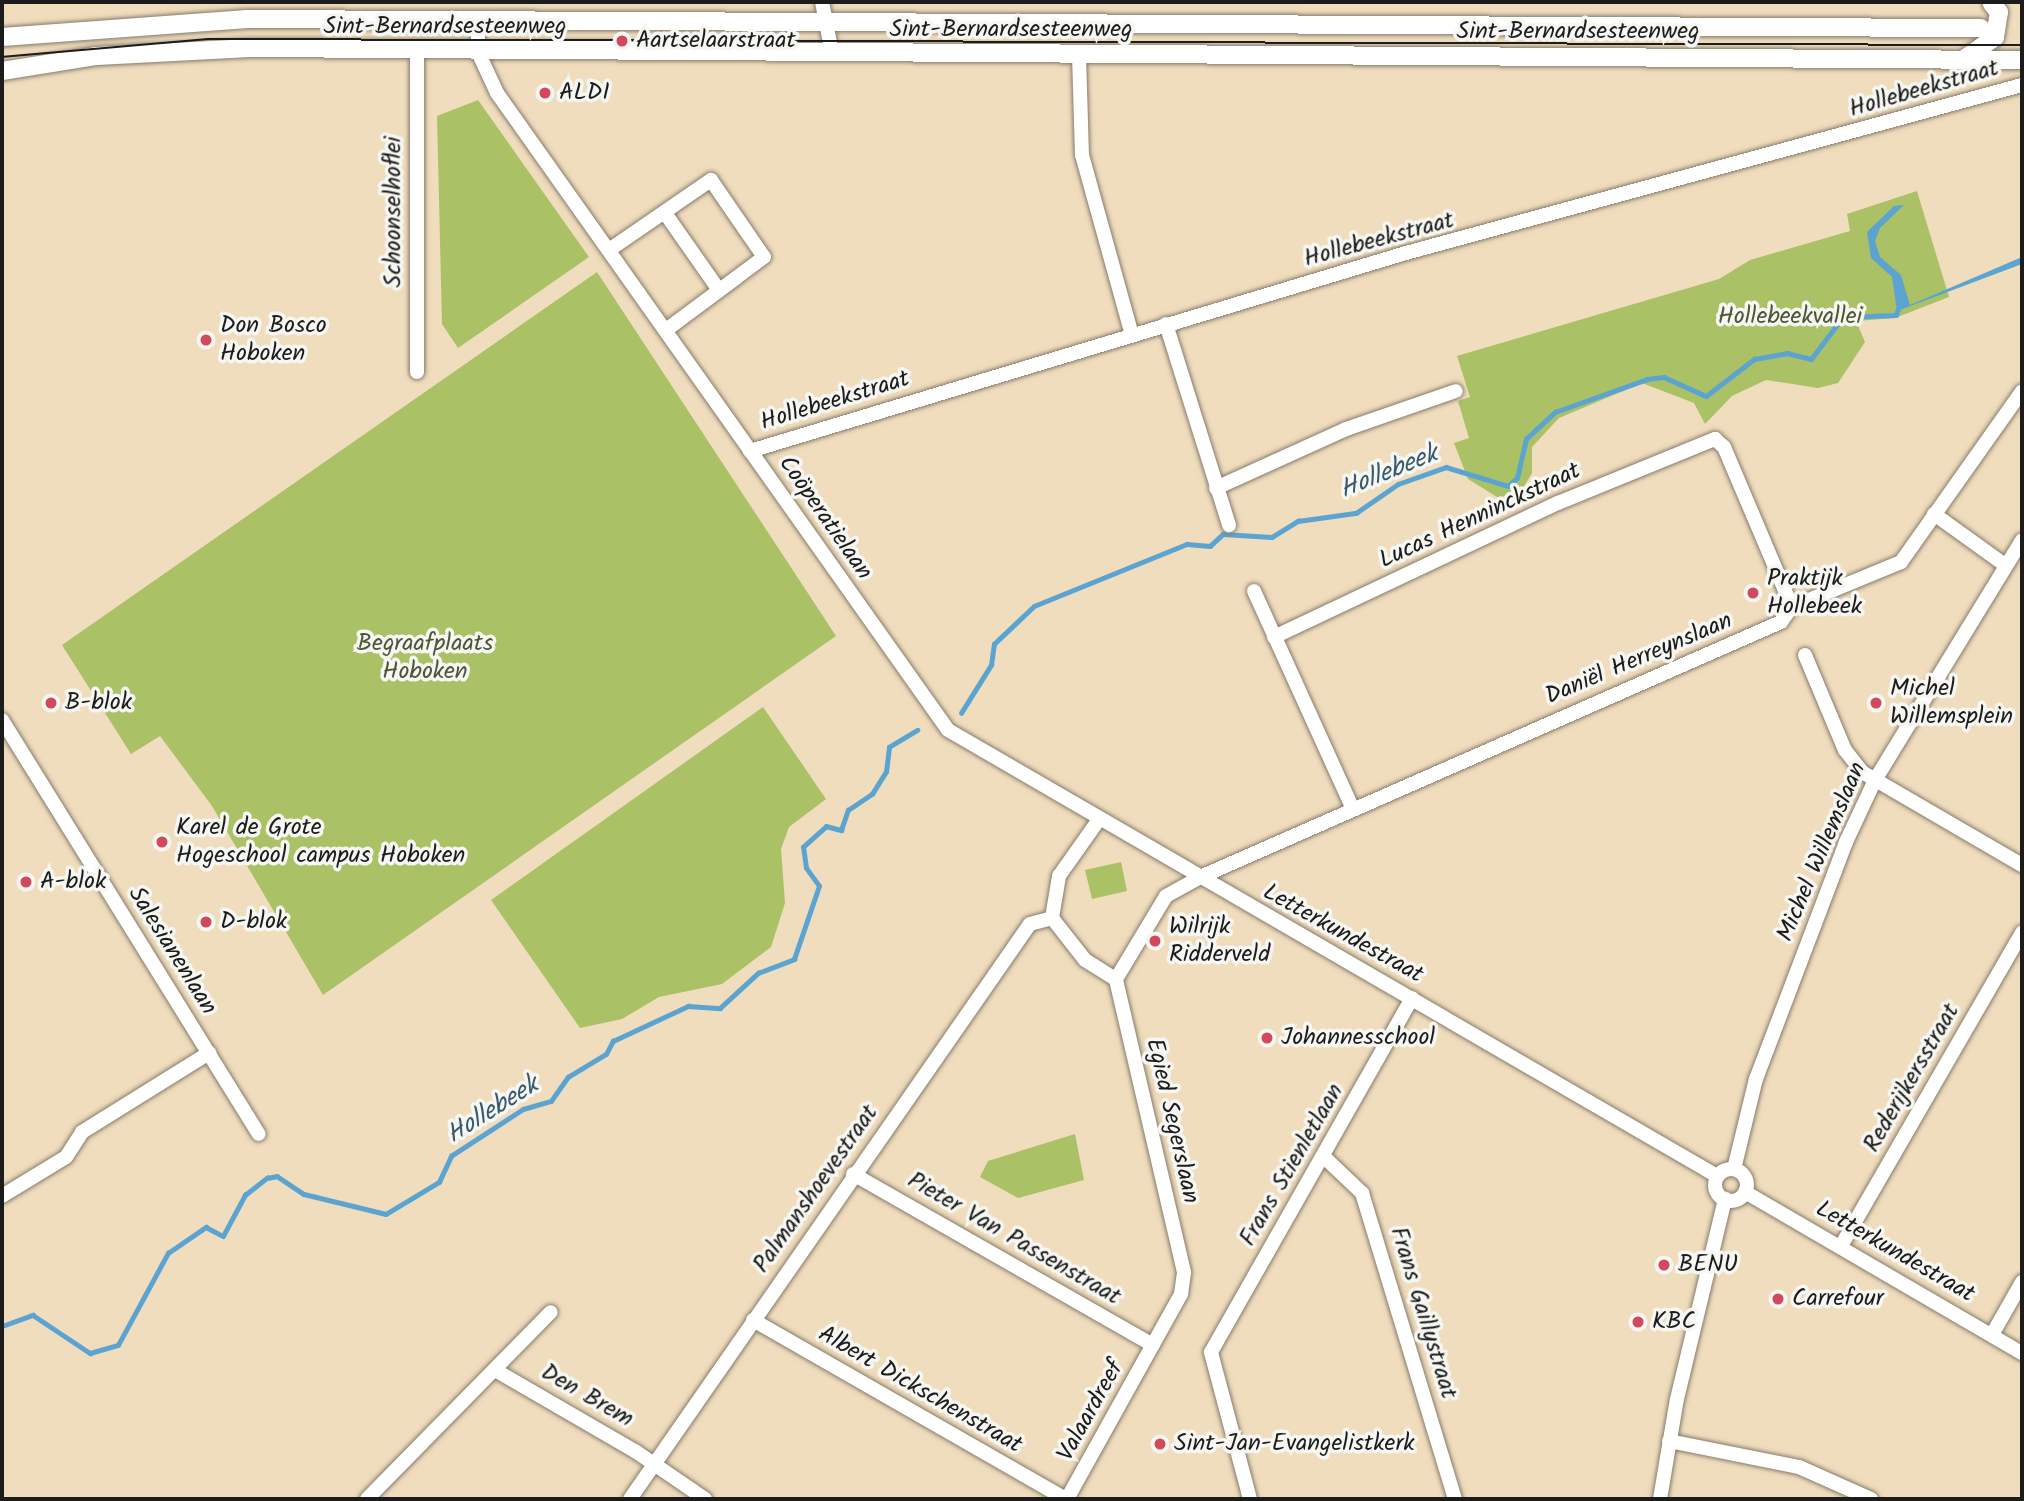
<!DOCTYPE html>
<html>
<head>
<meta charset="utf-8">
<style>
  body { margin:0 }
  #map { position:relative; width:2024px; height:1501px; overflow:hidden; background:#f0ddbd; font-family:Kalam,sans-serif }
  div>[style] { position:absolute }
  .green>* { inset:0; background:#aac165 }
  .water>* { inset:0; background:#5ba4d2 }
  .stream>* { height:4.5px; margin:-2.25px; padding:0 2.25px; transform-origin:2.25px; border-radius:2.25px; background:#5ba4d2 }
  .roads { filter:drop-shadow(0 0 2px #867c6c) drop-shadow(0 0 2px #867c6c) }
  .minor>* { height:14px; margin:-7px; padding:0 7px; transform-origin:7px; border-radius:7px; background:#fff }
  .minor>.ring { margin:-7px; padding:0; box-sizing:content-box; background:none; border:14px solid #fff; border-radius:50% }
  .major>* { height:18px; margin:-9px; padding:0 9px; transform-origin:9px; border-radius:9px; background:#fff }
  .tram>* { height:2px; margin:-1px; padding:0 1px; transform-origin:1px; border-radius:1px; background:#1c1c1c }
  .dots>* { width:19px; height:19px; translate:-50% -50%; box-sizing:border-box; border:4px solid #f6f6f2; border-radius:50% }
  span { translate:-50% -50%; white-space:nowrap; text-align:center; line-height:1.15; -webkit-text-stroke:7px #f6f6f2; paint-order:stroke }
  .street-label { font-size:24px; color:#1c1c1c }
  .poi-label { font-size:24px; color:#1c1c1c }
  .left { translate:0 -50%; text-align:left }
  .park-label { font-size:24px; color:#4e5636 }
  .water-label { font-size:26px; color:#38596e; font-style:italic }
  .frame { position:absolute; inset:0; border:4px solid #1c1c1c; pointer-events:none }
</style>
</head>
<body>
<div id="map">
  <div class="green">
    <i style="clip-path:polygon(478px 100px,589px 257px,458px 348px,442px 324px,437px 116px)"></i>
    <i style="clip-path:polygon(1917px 191px,1949px 297px,1895px 318px,1856px 321px,1865px 342px,1838px 383px,1818px 388px,1766px 380px,1732px 396px,1705px 424px,1694px 403px,1642px 383px,1559px 418px,1532px 447px,1532px 473px,1519px 495px,1497px 497px,1468px 479px,1454px 443px,1469px 438px,1458px 401px,1470px 397px,1457px 356px,1719px 279px,1750px 260px,1850px 231px,1847px 214px)"></i>
    <i style="clip-path:polygon(597px 272px,836px 636px,323px 995px,212px 806px,160px 736px,131px 754px,62px 645px)"></i>
    <i style="clip-path:polygon(763px 707px,826px 799px,789px 827px,781px 849px,785px 903px,771px 947px,722px 984px,659px 997px,622px 1019px,580px 1028px,491px 900px)"></i>
    <i style="clip-path:polygon(1121px 862px,1127px 891px,1092px 899px,1085px 870px)"></i>
    <i style="clip-path:polygon(1075px 1134px,1084px 1180px,1018px 1198px,980px 1177px,988px 1161px)"></i>
  </div>
  <div class="water">
    <i style="clip-path:polygon(1904px 205px,1880px 228px,1875px 241px,1880px 257px,1901px 275px,1910px 305px,2022px 257px,2022px 264px,1897px 311px,1892px 277px,1871px 258px,1867px 232px,1894px 206px)"></i>
  </div>
  <div class="stream">
    <i style="left:961px;top:713px;width:57px;rotate:-58deg"></i>
    <i style="left:991px;top:665px;width:21px;rotate:-82deg"></i>
    <i style="left:994px;top:644px;width:55px;rotate:-43.5deg"></i>
    <i style="left:1034px;top:606px;width:165px;rotate:-22.1deg"></i>
    <i style="left:1187px;top:544px;width:23px;rotate:5deg"></i>
    <i style="left:1210px;top:546px;width:18px;rotate:-43deg"></i>
    <i style="left:1223px;top:534px;width:49px;rotate:3.5deg"></i>
    <i style="left:1272px;top:537px;width:31px;rotate:-32deg"></i>
    <i style="left:1298px;top:521px;width:59px;rotate:-7.9deg"></i>
    <i style="left:1356px;top:513px;width:51px;rotate:-34.6deg"></i>
    <i style="left:1398px;top:484px;width:51px;rotate:-19.5deg"></i>
    <i style="left:1446px;top:467px;width:65px;rotate:17deg"></i>
    <i style="left:1508px;top:486px;width:12px;rotate:-42deg"></i>
    <i style="left:1517px;top:478px;width:40px;rotate:-77deg"></i>
    <i style="left:1526px;top:439px;width:40px;rotate:-43deg"></i>
    <i style="left:1555px;top:412px;width:98px;rotate:-19.7deg"></i>
    <i style="left:1647px;top:379px;width:17px;rotate:-7deg"></i>
    <i style="left:1664px;top:377px;width:46px;rotate:24.3deg"></i>
    <i style="left:1706px;top:396px;width:61px;rotate:-37.6deg"></i>
    <i style="left:1754px;top:359px;width:34px;rotate:-10deg"></i>
    <i style="left:1787px;top:353px;width:25px;rotate:14deg"></i>
    <i style="left:1811px;top:359px;width:53px;rotate:-52.7deg"></i>
    <i style="left:1843px;top:317px;width:53px;rotate:-2.2deg"></i>
    <i style="left:1896px;top:315px;width:9px;rotate:-72deg"></i>
    <i style="left:2px;top:1326px;width:33px;rotate:-20deg"></i>
    <i style="left:33px;top:1315px;width:69px;rotate:33.7deg"></i>
    <i style="left:90px;top:1353px;width:29px;rotate:-16deg"></i>
    <i style="left:118px;top:1345px;width:105px;rotate:-61.5deg"></i>
    <i style="left:168px;top:1253px;width:46px;rotate:-34.4deg"></i>
    <i style="left:206px;top:1227px;width:19px;rotate:28deg"></i>
    <i style="left:223px;top:1236px;width:47px;rotate:-61.8deg"></i>
    <i style="left:245px;top:1195px;width:28px;rotate:-38deg"></i>
    <i style="left:267px;top:1178px;width:10px;rotate:-11deg"></i>
    <i style="left:277px;top:1176px;width:32px;rotate:34deg"></i>
    <i style="left:304px;top:1194px;width:84px;rotate:13.7deg"></i>
    <i style="left:386px;top:1214px;width:62px;rotate:-31.1deg"></i>
    <i style="left:439px;top:1182px;width:29px;rotate:-65deg"></i>
    <i style="left:451px;top:1156px;width:86px;rotate:-33.1deg"></i>
    <i style="left:523px;top:1109px;width:29px;rotate:-16deg"></i>
    <i style="left:551px;top:1101px;width:29px;rotate:-55deg"></i>
    <i style="left:568px;top:1077px;width:44px;rotate:-31.2deg"></i>
    <i style="left:606px;top:1054px;width:15px;rotate:-62deg"></i>
    <i style="left:613px;top:1041px;width:83px;rotate:-25deg"></i>
    <i style="left:688px;top:1006px;width:32px;rotate:4deg"></i>
    <i style="left:720px;top:1008px;width:52px;rotate:-42.6deg"></i>
    <i style="left:758px;top:973px;width:39px;rotate:-21deg"></i>
    <i style="left:794px;top:959px;width:77px;rotate:-71.1deg"></i>
    <i style="left:819px;top:886px;width:22px;rotate:-126deg"></i>
    <i style="left:806px;top:868px;width:21px;rotate:-98deg"></i>
    <i style="left:803px;top:847px;width:31px;rotate:-42deg"></i>
    <i style="left:826px;top:826px;width:16px;rotate:15deg"></i>
    <i style="left:841px;top:830px;width:21px;rotate:-71deg"></i>
    <i style="left:848px;top:810px;width:29px;rotate:-34deg"></i>
    <i style="left:872px;top:794px;width:26px;rotate:-58deg"></i>
    <i style="left:886px;top:772px;width:25px;rotate:-83deg"></i>
    <i style="left:889px;top:747px;width:33px;rotate:-31deg"></i>
  </div>
  <div class="roads">
    <div class="minor">
      <i style="left:822px;top:2px;width:52px;rotate:78.9deg"></i>
      <i style="left:478px;top:19px;width:33px;rotate:90deg"></i>
      <i style="left:478px;top:52px;width:45px;rotate:65.1deg"></i>
      <i style="left:497px;top:93px;width:780px;rotate:54.7deg"></i>
      <i style="left:948px;top:730px;width:889px;rotate:30.11deg"></i>
      <i style="left:417px;top:52px;width:320px;rotate:90deg"></i>
      <i style="left:1079px;top:55px;width:100px;rotate:88.3deg"></i>
      <i style="left:1082px;top:155px;width:187px;rotate:74.5deg"></i>
      <i style="left:665px;top:213px;width:94px;rotate:55deg"></i>
      <i style="left:609px;top:250px;width:124px;rotate:-34.5deg"></i>
      <i style="left:711px;top:180px;width:93px;rotate:55.5deg"></i>
      <i style="left:764px;top:257px;width:122px;rotate:143.3deg"></i>
      <i style="left:1166px;top:324px;width:211px;rotate:72.6deg"></i>
      <i style="left:750px;top:451px;width:685px;rotate:-16.8deg"></i>
      <i style="left:1406px;top:253px;width:638px;rotate:-15.26deg"></i>
      <i style="left:1216px;top:488px;width:143px;rotate:-24.4deg"></i>
      <i style="left:1346px;top:429px;width:116px;rotate:-19.1deg"></i>
      <i style="left:1934px;top:514px;width:87px;rotate:35.7deg"></i>
      <i style="left:1254px;top:591px;width:237px;rotate:65.6deg"></i>
      <i style="left:1274px;top:637px;width:314px;rotate:-25.3deg"></i>
      <i style="left:1558px;top:503px;width:170px;rotate:-22.2deg"></i>
      <i style="left:1715px;top:439px;width:12px;rotate:42deg"></i>
      <i style="left:1724px;top:447px;width:174px;rotate:67deg"></i>
      <i style="left:1805px;top:655px;width:103px;rotate:67.2deg"></i>
      <i style="left:1845px;top:750px;width:28px;rotate:52deg"></i>
      <i style="left:1862px;top:772px;width:185px;rotate:30.2deg"></i>
      <i style="left:2px;top:720px;width:487px;rotate:58.2deg"></i>
      <i style="left:1052px;top:918px;width:43px;rotate:-80.5deg"></i>
      <i style="left:1059px;top:876px;width:67px;rotate:-54.7deg"></i>
      <i style="left:1052px;top:918px;width:53px;rotate:51.8deg"></i>
      <i style="left:1085px;top:960px;width:36px;rotate:32deg"></i>
      <i style="left:1116px;top:979px;width:97px;rotate:-58.9deg"></i>
      <i style="left:1166px;top:896px;width:37px;rotate:-29deg"></i>
      <i style="left:1198px;top:878px;width:637px;rotate:-23.71deg"></i>
      <i style="left:1781px;top:622px;width:19px;rotate:-54deg"></i>
      <i style="left:1792px;top:607px;width:118px;rotate:-22.4deg"></i>
      <i style="left:1901px;top:562px;width:209px;rotate:-54.7deg"></i>
      <i style="left:1323px;top:1156px;width:54px;rotate:43.5deg"></i>
      <i style="left:1362px;top:1193px;width:320px;rotate:73.1deg"></i>
      <i style="left:1734px;top:1169px;width:93px;rotate:-76.3deg"></i>
      <i style="left:1756px;top:1079px;width:254px;rotate:-69.2deg"></i>
      <i style="left:1846px;top:842px;width:68px;rotate:-64.9deg"></i>
      <i style="left:1875px;top:780px;width:281px;rotate:-58.5deg"></i>
      <i class="ring" style="left:1715px;top:1169px;width:18px;height:18px"></i>
      <i style="left:853px;top:1174px;width:345px;rotate:29.7deg"></i>
      <i style="left:1745px;top:1192px;width:320px;rotate:30.2deg"></i>
      <i style="left:2px;top:1196px;width:75px;rotate:-31.4deg"></i>
      <i style="left:66px;top:1157px;width:30px;rotate:-57deg"></i>
      <i style="left:82px;top:1132px;width:150px;rotate:-31.9deg"></i>
      <i style="left:1841px;top:1246px;width:362px;rotate:-60deg"></i>
      <i style="left:753px;top:1320px;width:360px;rotate:29.8deg"></i>
      <i style="left:1993px;top:1333px;width:59px;rotate:-60.4deg"></i>
      <i style="left:495px;top:1370px;width:162px;rotate:30.1deg"></i>
      <i style="left:635px;top:1451px;width:85px;rotate:34.4deg"></i>
      <i style="left:1669px;top:1441px;width:133px;rotate:11.3deg"></i>
      <i style="left:1799px;top:1467px;width:79px;rotate:24deg"></i>
      <i style="left:367px;top:1499px;width:262px;rotate:-45.5deg"></i>
      <i style="left:630px;top:1499px;width:700px;rotate:-55.18deg"></i>
      <i style="left:1030px;top:924px;width:23px;rotate:-15deg"></i>
      <i style="left:1067px;top:1499px;width:235px;rotate:-60.9deg"></i>
      <i style="left:1181px;top:1294px;width:22px;rotate:-82deg"></i>
      <i style="left:1184px;top:1272px;width:301px;rotate:-103.1deg"></i>
      <i style="left:1250px;top:1499px;width:152px;rotate:-104.9deg"></i>
      <i style="left:1211px;top:1352px;width:407px;rotate:-60.4deg"></i>
      <i style="left:1660px;top:1499px;width:101px;rotate:-80.4deg"></i>
      <i style="left:1677px;top:1399px;width:206px;rotate:-76.5deg"></i>
    </div>
    <div class="major">
      <i style="left:2px;top:37px;width:246px;rotate:-4.2deg"></i>
      <i style="left:247px;top:19px;width:1734px;rotate:0.3deg"></i>
      <i style="left:1964px;top:59px;width:38px;rotate:-35deg"></i>
      <i style="left:1995px;top:37px;width:25px;rotate:-81deg"></i>
      <i style="left:1999px;top:12px;width:11px;rotate:-131deg"></i>
      <i style="left:2px;top:71px;width:96px;rotate:-9deg"></i>
      <i style="left:97px;top:56px;width:153px;rotate:-3deg"></i>
      <i style="left:250px;top:48px;width:1772px;rotate:0.39deg"></i>
    </div>
  </div>
  <div class="tram">
    <i style="left:2px;top:57px;width:206px;rotate:-5deg"></i>
    <i style="left:207px;top:39px;width:1815px;rotate:0.19deg"></i>
  </div>
  <div class="dots">
    <i style="left:622px;top:41px;background:#d1495b"></i>
    <i style="left:545px;top:93px;background:#d1495b"></i>
    <i style="left:206px;top:340px;background:#d1495b"></i>
    <i style="left:1753px;top:593px;background:#d1495b"></i>
    <i style="left:51px;top:703px;background:#d1495b"></i>
    <i style="left:1876px;top:703px;background:#d1495b"></i>
    <i style="left:162px;top:842px;background:#d1495b"></i>
    <i style="left:26px;top:882px;background:#d1495b"></i>
    <i style="left:206px;top:922px;background:#d1495b"></i>
    <i style="left:1155px;top:941px;background:#d1495b"></i>
    <i style="left:1267px;top:1038px;background:#d1495b"></i>
    <i style="left:1664px;top:1265px;background:#d1495b"></i>
    <i style="left:1778px;top:1299px;background:#d1495b"></i>
    <i style="left:1638px;top:1322px;background:#d1495b"></i>
    <i style="left:1160px;top:1444px;background:#d1495b"></i>
  </div>
  <div class="street-label">
    <span style="left:445px;top:27px">Sint-Bernardsesteenweg</span>
    <span style="left:1011px;top:30px">Sint-Bernardsesteenweg</span>
    <span style="left:1578px;top:32px">Sint-Bernardsesteenweg</span>
    <span style="left:1924px;top:89px;rotate:-16deg">Hollebeekstraat</span>
    <span style="left:394px;top:212px;rotate:-90deg">Schoonselhoflei</span>
    <span style="left:1379px;top:240px;rotate:-15deg">Hollebeekstraat</span>
    <span style="left:835px;top:401px;rotate:-17deg">Hollebeekstraat</span>
    <span style="left:1480px;top:516px;rotate:-25deg">Lucas Henninckstraat</span>
    <span style="left:825px;top:518px;rotate:55deg">Coöperatielaan</span>
    <span style="left:1639px;top:659px;rotate:-23deg">Daniël Herreynslaan</span>
    <span style="left:1822px;top:852px;rotate:-67deg">Michel Willemslaan</span>
    <span style="left:1343px;top:934px;rotate:29deg">Letterkundestraat</span>
    <span style="left:172px;top:951px;rotate:58deg">Salesianenlaan</span>
    <span style="left:1912px;top:1078px;rotate:-60deg">Rederijkersstraat</span>
    <span style="left:1172px;top:1121px;rotate:77deg">Egied Segerslaan</span>
    <span style="left:1292px;top:1165px;rotate:-60deg">Frans Stienletlaan</span>
    <span style="left:816px;top:1189px;rotate:-55deg">Palmanshoevestraat</span>
    <span style="left:1014px;top:1239px;rotate:30deg">Pieter Van Passenstraat</span>
    <span style="left:1895px;top:1252px;rotate:30deg">Letterkundestraat</span>
    <span style="left:1423px;top:1313px;rotate:73deg">Frans Gaillystraat</span>
    <span style="left:920px;top:1390px;rotate:30deg">Albert Dickschenstraat</span>
    <span style="left:587px;top:1396px;rotate:30deg">Den Brem</span>
    <span style="left:1091px;top:1411px;rotate:-61deg">Valaardreef</span>
  </div>
  <div class="poi-label">
    <span class="left" style="left:636px;top:41px">Aartselaarstraat</span>
    <span class="left" style="left:559px;top:93px">ALDI</span>
    <span class="left" style="left:220px;top:340px">Don Bosco<br>Hoboken</span>
    <span class="left" style="left:1767px;top:593px">Praktijk<br>Hollebeek</span>
    <span class="left" style="left:1890px;top:703px">Michel<br>Willemsplein</span>
    <span class="left" style="left:65px;top:703px">B-blok</span>
    <span class="left" style="left:176px;top:842px">Karel de Grote<br>Hogeschool campus Hoboken</span>
    <span class="left" style="left:40px;top:882px">A-blok</span>
    <span class="left" style="left:220px;top:922px">D-blok</span>
    <span class="left" style="left:1169px;top:941px">Wilrijk<br>Ridderveld</span>
    <span class="left" style="left:1281px;top:1038px">Johannesschool</span>
    <span class="left" style="left:1678px;top:1265px">BENU</span>
    <span class="left" style="left:1792px;top:1299px">Carrefour</span>
    <span class="left" style="left:1652px;top:1322px">KBC</span>
    <span class="left" style="left:1174px;top:1444px">Sint-Jan-Evangelistkerk</span>
  </div>
  <div class="park-label">
    <span style="left:1790px;top:317px">Hollebeekvallei</span>
    <span style="left:425px;top:658px">Begraafplaats<br>Hoboken</span>
  </div>
  <div class="water-label">
    <span style="left:1389px;top:473px;rotate:-22deg">Hollebeek</span>
    <span style="left:493px;top:1111px;rotate:-32deg">Hollebeek</span>
  </div>
  <div class="frame"></div>
</div>
</body>
</html>
